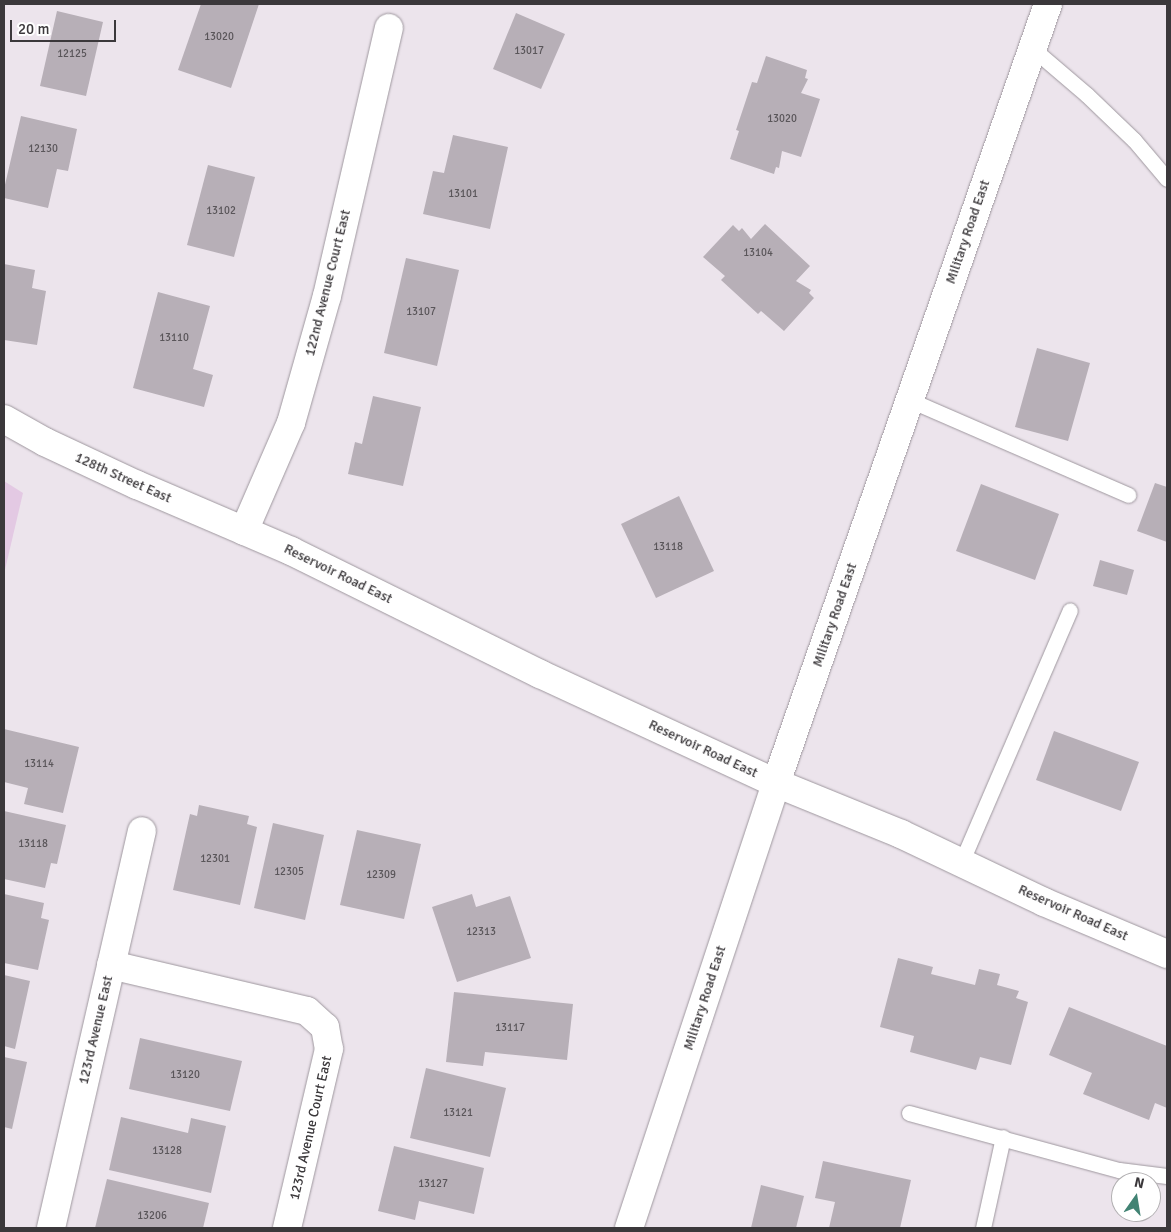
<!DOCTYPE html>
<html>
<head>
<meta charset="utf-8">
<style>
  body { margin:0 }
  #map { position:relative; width:1171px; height:1232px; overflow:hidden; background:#ece4ec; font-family:Signika,sans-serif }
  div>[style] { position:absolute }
  .green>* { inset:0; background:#e3c9e3 }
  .building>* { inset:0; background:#b7afb7 }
  .roads { filter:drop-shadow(0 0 1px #9e979e) drop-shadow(0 0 1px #9e979e) }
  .lane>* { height:15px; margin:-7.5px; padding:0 7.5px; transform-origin:7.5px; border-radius:7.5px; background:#fff }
  .street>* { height:28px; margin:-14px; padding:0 14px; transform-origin:14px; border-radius:14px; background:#fff }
  .secondary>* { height:28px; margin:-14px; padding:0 14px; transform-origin:14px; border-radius:14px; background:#fff }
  span { translate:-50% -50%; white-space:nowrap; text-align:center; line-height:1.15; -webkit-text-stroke:4px #fff; paint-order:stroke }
  .number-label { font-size:11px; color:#5a565a }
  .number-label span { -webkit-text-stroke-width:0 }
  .street-label { font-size:14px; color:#3b383b }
  .frame { position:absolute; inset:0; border:5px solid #3b383b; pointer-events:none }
  .north { position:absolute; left:1111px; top:1172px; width:50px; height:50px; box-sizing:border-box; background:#fff; border:1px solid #b1afb1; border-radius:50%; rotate:13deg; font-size:14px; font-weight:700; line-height:20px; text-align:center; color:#3b383b }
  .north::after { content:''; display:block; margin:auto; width:18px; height:22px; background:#418373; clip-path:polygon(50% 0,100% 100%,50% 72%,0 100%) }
  .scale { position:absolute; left:10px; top:20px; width:106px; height:22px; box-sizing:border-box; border:2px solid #3b383b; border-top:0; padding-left:6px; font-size:15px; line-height:18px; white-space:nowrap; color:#3b383b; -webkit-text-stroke:4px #fff; paint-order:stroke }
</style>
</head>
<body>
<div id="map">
  <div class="green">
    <i style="clip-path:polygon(4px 481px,23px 493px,4px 574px)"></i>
  </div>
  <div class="building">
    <i style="clip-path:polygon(201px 4px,259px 4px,231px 88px,178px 70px)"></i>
    <i style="clip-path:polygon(57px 11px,103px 22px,86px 96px,40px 86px)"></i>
    <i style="clip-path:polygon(516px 13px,565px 34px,541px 89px,493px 69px)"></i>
    <i style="clip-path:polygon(766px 56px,807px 70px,805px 78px,808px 79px,801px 93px,820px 99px,801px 157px,782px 151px,779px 168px,776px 167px,774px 174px,730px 159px,739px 131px,736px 130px,752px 82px,757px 83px)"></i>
    <i style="clip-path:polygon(21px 116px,77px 129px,68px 171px,57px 169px,48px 208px,4px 198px,4px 189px)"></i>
    <i style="clip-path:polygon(453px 135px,508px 147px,490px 229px,423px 214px,433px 171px,444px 173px)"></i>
    <i style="clip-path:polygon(208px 165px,255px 177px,234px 257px,187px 245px)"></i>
    <i style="clip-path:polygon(765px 224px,810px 266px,796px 281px,811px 290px,809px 293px,814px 298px,784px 331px,761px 311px,758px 314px,721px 280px,725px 276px,703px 257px,733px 225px,739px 231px,742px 228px,751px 239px)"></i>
    <i style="clip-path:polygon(406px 258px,459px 270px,437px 366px,384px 353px)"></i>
    <i style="clip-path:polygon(4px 264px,35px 270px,32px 288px,46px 291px,37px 345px,4px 340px)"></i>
    <i style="clip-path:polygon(158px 292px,210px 306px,193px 369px,213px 375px,204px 407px,133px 388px)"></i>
    <i style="clip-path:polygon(1037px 348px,1090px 363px,1068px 441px,1015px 427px)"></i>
    <i style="clip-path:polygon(373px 396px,421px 407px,403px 486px,348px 474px,355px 442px,362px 444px)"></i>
    <i style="clip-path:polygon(1155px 483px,1167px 487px,1167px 542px,1137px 531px)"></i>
    <i style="clip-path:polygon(981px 484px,1059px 514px,1035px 580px,956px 551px)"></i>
    <i style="clip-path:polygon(679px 496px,714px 571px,656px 598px,621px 524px)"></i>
    <i style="clip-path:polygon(1100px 560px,1134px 570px,1127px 595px,1093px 586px)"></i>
    <i style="clip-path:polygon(4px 729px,79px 747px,63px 813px,24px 804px,28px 788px,4px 782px)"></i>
    <i style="clip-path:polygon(1054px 731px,1139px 762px,1121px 811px,1036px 780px)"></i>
    <i style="clip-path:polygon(199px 805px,249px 816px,247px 824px,257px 827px,240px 905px,173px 890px,190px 814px,197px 816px)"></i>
    <i style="clip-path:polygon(4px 811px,66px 825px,57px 864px,51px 863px,45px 888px,4px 879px)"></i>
    <i style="clip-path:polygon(273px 823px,324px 835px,305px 920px,254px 908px)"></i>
    <i style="clip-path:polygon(357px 830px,421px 844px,404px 919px,340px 905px)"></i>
    <i style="clip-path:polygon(4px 894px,44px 903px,41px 918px,49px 920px,38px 970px,4px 963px)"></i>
    <i style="clip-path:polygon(472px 894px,476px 907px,510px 896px,531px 958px,457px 982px,432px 907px)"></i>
    <i style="clip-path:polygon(898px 958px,933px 967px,931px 974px,975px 985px,979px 969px,1000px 974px,997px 985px,1019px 991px,1016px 998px,1028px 1002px,1011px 1065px,980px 1057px,976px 1070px,910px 1052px,914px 1036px,880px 1027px)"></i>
    <i style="clip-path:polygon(4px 975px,30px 981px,15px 1049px,4px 1046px)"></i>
    <i style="clip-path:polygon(454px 992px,573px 1004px,567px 1060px,485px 1052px,483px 1066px,446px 1062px)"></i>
    <i style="clip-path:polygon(1069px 1007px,1167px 1046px,1167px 1108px,1155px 1103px,1149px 1120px,1083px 1094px,1092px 1073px,1049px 1055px)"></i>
    <i style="clip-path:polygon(140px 1038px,242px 1061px,230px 1111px,129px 1089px)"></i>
    <i style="clip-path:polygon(4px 1057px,27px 1062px,12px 1129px,4px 1127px)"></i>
    <i style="clip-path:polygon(426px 1068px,506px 1088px,490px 1157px,410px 1138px)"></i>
    <i style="clip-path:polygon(121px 1117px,188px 1133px,191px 1118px,226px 1126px,211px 1193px,109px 1170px)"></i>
    <i style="clip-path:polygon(394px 1146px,484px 1168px,474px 1214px,419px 1201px,415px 1220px,378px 1211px)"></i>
    <i style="clip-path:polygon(823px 1161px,911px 1180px,900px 1228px,829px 1228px,835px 1202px,815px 1198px)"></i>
    <i style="clip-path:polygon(107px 1179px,209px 1203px,203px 1228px,95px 1228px)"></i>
    <i style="clip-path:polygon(761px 1185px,804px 1196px,796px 1228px,751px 1228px)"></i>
  </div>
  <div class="roads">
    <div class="lane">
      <i style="left:1032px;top:48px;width:72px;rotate:40.5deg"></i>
      <i style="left:1087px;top:95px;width:65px;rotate:43.8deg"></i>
      <i style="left:1134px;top:140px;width:51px;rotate:49.8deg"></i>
      <i style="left:910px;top:400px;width:238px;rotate:23.5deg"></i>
      <i style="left:961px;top:863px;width:275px;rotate:-66.7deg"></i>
      <i style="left:909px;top:1113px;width:218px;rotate:15.2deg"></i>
      <i style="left:1119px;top:1170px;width:48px;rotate:7.1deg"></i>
      <i style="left:983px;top:1228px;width:93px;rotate:-77.6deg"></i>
    </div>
    <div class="street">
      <i style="left:244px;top:531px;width:118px;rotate:-66.5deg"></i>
      <i style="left:291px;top:423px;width:132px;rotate:-74.2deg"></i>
      <i style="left:327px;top:296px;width:275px;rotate:-77deg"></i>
      <i style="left:111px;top:965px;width:201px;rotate:13.2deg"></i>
      <i style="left:307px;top:1011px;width:24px;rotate:42deg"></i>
      <i style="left:325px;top:1027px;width:22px;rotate:80deg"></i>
      <i style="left:329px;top:1049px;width:184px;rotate:103.2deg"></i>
      <i style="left:51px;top:1228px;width:407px;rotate:-77.1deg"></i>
    </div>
    <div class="secondary">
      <i style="left:4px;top:419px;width:47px;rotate:29.3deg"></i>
      <i style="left:45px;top:442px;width:102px;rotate:25.1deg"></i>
      <i style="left:137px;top:485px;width:168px;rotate:23.2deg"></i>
      <i style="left:291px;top:551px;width:278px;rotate:26.3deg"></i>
      <i style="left:540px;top:674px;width:260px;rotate:24.8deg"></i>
      <i style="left:776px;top:783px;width:135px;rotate:22.2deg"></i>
      <i style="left:901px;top:834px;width:158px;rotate:25.4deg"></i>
      <i style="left:1044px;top:902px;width:134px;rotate:22.9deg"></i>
      <i style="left:629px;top:1228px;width:469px;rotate:-71.7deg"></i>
      <i style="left:776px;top:783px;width:825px;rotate:-70.75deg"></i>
    </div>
  </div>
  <div class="number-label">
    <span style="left:219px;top:37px">13020</span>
    <span style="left:529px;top:51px">13017</span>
    <span style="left:72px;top:54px">12125</span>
    <span style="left:782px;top:119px">13020</span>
    <span style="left:43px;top:149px">12130</span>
    <span style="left:463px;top:194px">13101</span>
    <span style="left:221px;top:211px">13102</span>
    <span style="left:758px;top:253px">13104</span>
    <span style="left:421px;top:312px">13107</span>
    <span style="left:174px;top:338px">13110</span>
    <span style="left:668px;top:547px">13118</span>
    <span style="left:39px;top:764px">13114</span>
    <span style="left:33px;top:844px">13118</span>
    <span style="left:215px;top:859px">12301</span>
    <span style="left:289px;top:872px">12305</span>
    <span style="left:381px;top:875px">12309</span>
    <span style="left:481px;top:932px">12313</span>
    <span style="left:510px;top:1028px">13117</span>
    <span style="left:185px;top:1075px">13120</span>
    <span style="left:458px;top:1113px">13121</span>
    <span style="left:167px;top:1151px">13128</span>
    <span style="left:433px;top:1184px">13127</span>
    <span style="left:152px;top:1216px">13206</span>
  </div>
  <div class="street-label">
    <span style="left:968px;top:232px;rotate:-71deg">Military Road East</span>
    <span style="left:328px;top:283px;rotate:-76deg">122nd Avenue Court East</span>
    <span style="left:123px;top:478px;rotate:24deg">128th Street East</span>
    <span style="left:338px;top:574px;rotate:26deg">Reservoir Road East</span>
    <span style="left:835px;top:615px;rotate:-71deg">Military Road East</span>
    <span style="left:703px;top:749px;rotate:25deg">Reservoir Road East</span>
    <span style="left:1073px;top:913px;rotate:24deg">Reservoir Road East</span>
    <span style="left:705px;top:998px;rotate:-72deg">Military Road East</span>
    <span style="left:96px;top:1030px;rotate:-77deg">123rd Avenue East</span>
    <span style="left:311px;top:1128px;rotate:-77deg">123rd Avenue Court East</span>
  </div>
  <div class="frame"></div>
  <div class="north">N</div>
  <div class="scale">20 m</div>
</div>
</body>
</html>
